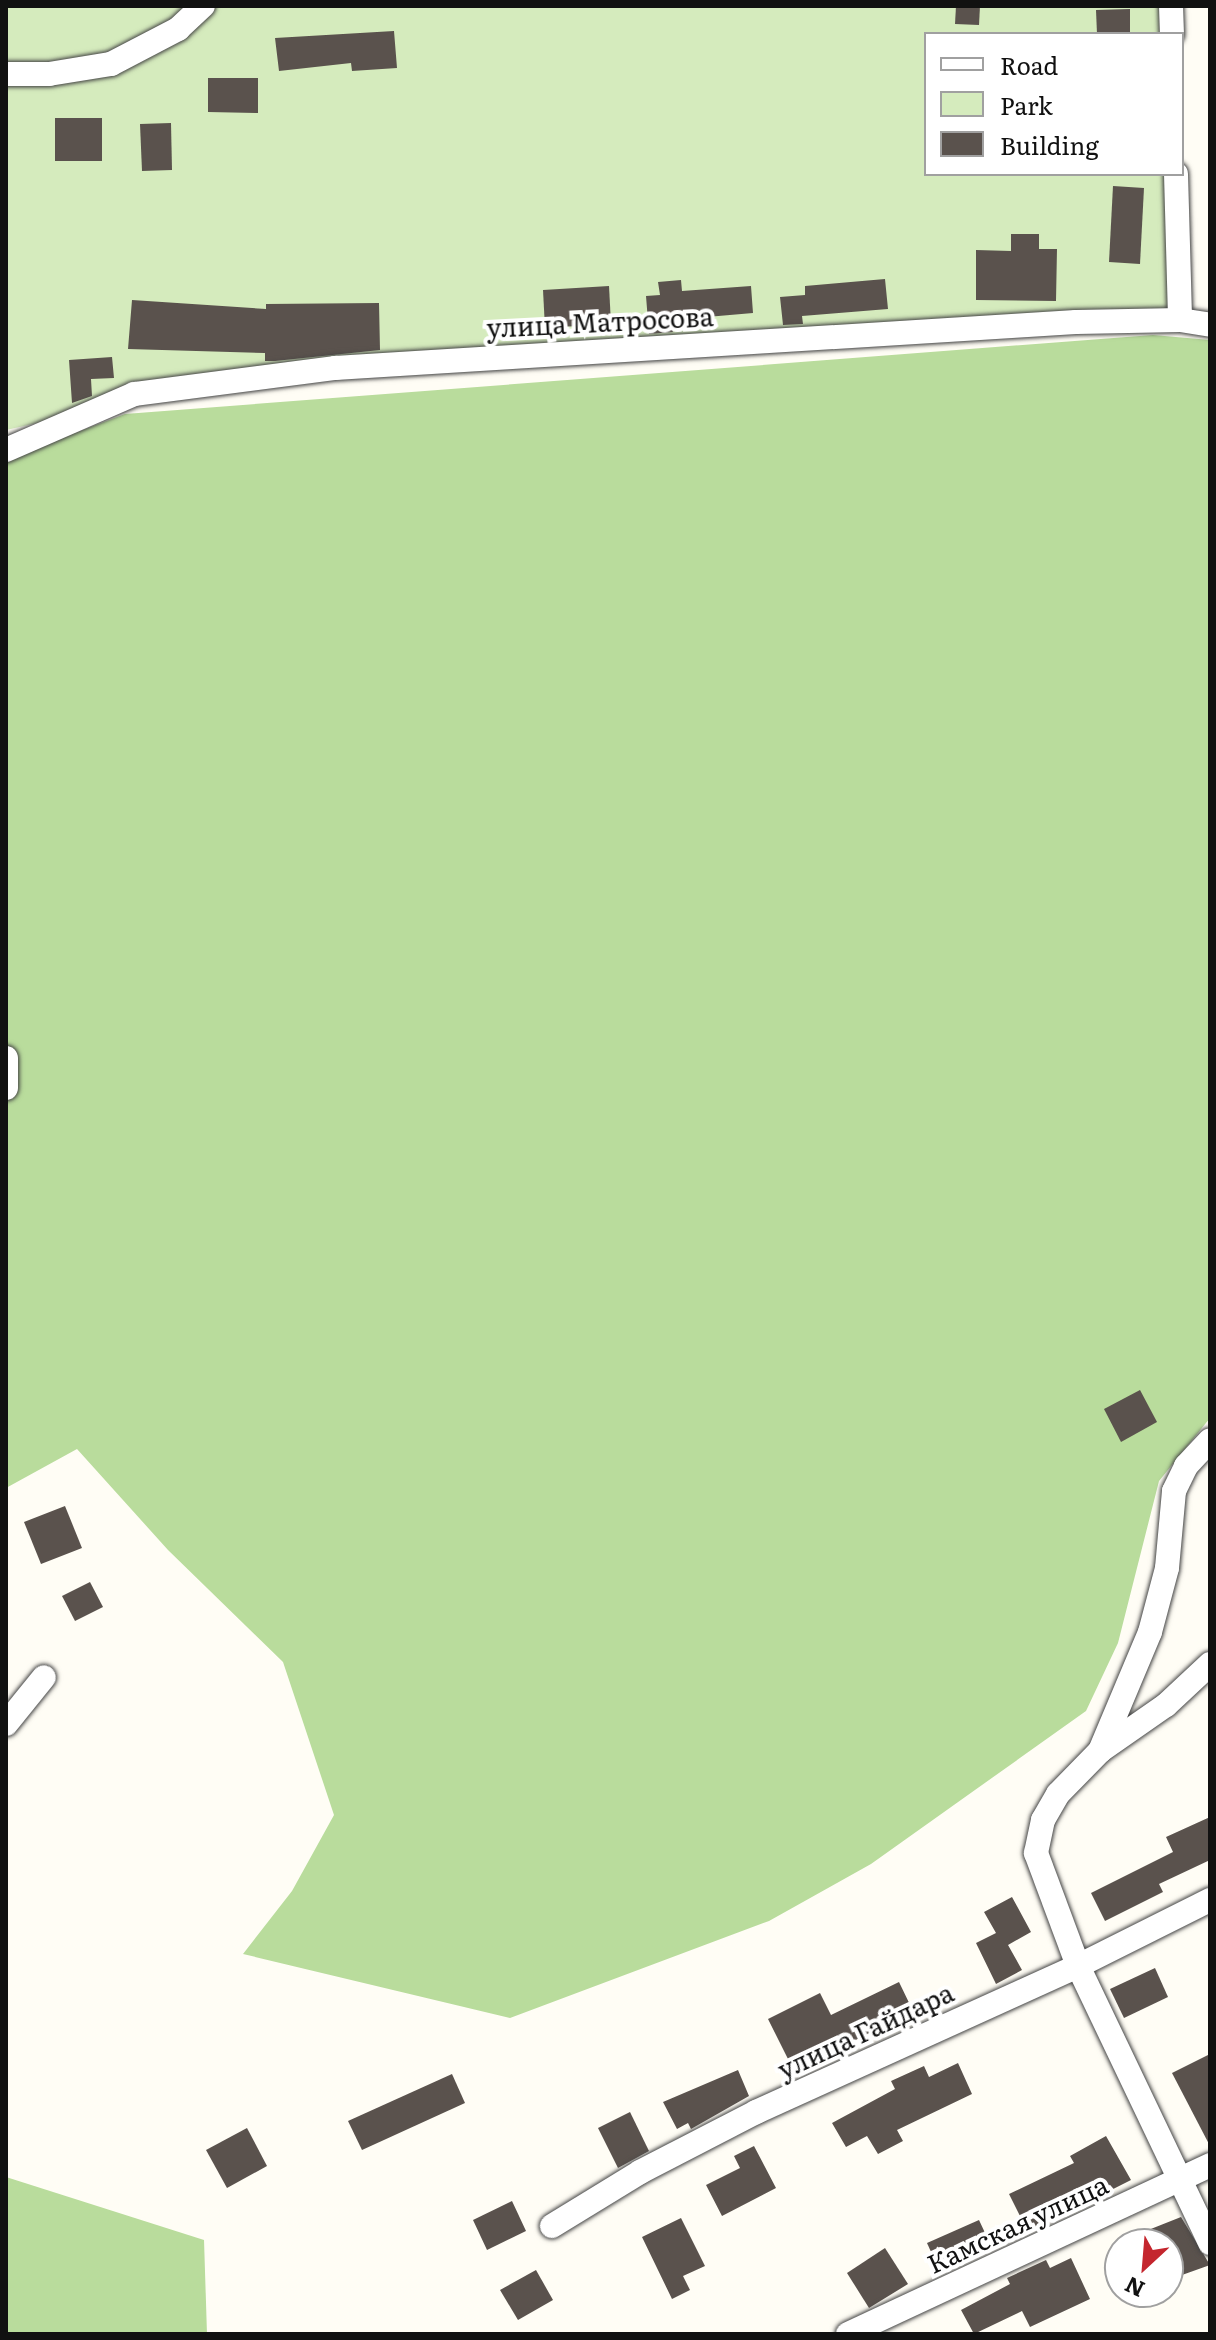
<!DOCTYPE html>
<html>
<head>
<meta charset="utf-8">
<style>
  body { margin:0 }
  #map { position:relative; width:1216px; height:2340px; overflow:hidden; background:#fffdf5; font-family:Literata,serif }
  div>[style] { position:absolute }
  .green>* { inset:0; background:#d5ebbd }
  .forest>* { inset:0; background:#b9dc9c }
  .building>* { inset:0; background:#5a524d }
  .roads { filter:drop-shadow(0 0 2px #444) drop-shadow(0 0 2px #444) }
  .minor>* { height:24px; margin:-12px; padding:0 12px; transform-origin:12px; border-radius:12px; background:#fff }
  span { translate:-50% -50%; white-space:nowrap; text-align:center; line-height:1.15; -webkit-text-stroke:8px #fff; paint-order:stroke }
  .street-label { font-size:26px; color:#111 }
  .frame { position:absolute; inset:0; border:8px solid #111; pointer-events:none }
  .legend { position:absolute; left:924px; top:32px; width:260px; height:144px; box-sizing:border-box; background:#fff; border:2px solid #a0a0a0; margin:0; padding:10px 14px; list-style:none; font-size:24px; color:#111 }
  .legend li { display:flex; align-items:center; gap:16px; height:40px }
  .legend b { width:40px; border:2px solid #a0a0a0 }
  .north { position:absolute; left:1104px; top:2228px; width:80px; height:80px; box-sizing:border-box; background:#fff; border:2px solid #a0a0a0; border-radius:50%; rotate:206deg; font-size:22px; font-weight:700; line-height:32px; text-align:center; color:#111 }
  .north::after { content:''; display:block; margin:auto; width:28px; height:36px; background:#c4262e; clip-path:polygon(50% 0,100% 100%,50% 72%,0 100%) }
</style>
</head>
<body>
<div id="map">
  <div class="green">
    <i style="clip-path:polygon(6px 6px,1159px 6px,1160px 34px,926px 34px,926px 174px,1169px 174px,1177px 313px,329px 358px,6px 430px)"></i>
  </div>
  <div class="forest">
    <i style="clip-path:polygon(1153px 335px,1210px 340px,1210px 1418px,1159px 1481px,1118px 1643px,1086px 1711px,871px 1864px,769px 1921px,510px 2018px,243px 1954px,292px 1891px,334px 1815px,283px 1662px,168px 1550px,77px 1449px,6px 1488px,6px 459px,125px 414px)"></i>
    <i style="clip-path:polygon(6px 2177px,204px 2240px,207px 2334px,6px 2334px)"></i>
  </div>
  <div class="building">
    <i style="clip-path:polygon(956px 6px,980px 6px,979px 25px,955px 24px)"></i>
    <i style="clip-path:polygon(1130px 9px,1130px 34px,1097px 34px,1096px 10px)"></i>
    <i style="clip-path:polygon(394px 31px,397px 68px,352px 71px,351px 63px,279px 71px,275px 38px)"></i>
    <i style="clip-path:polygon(208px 78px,258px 78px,258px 113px,208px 112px)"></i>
    <i style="clip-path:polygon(55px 118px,102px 118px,102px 161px,55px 161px)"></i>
    <i style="clip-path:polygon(171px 123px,172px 170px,142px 171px,140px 124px)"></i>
    <i style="clip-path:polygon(1113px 186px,1144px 188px,1140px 264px,1109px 262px)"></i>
    <i style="clip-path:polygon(1011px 234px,1039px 234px,1039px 249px,1057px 249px,1056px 301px,976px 300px,976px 250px,1011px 251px)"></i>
    <i style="clip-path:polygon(885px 279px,888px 309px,802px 316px,803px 324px,783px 325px,780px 297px,805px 295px,805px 286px)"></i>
    <i style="clip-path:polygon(681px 280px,682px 291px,751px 286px,753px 313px,672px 320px,673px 332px,649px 334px,646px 296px,660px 295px,658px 282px)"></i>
    <i style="clip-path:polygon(609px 286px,611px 324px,545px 328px,543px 290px)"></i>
    <i style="clip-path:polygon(132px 300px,266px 309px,266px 304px,379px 303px,380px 350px,275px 361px,265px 361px,265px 353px,128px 349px)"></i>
    <i style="clip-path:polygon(112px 357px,114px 378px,91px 379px,92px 396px,72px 403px,69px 360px)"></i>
    <i style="clip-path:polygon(1140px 1390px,1157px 1422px,1121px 1442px,1104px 1409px)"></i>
    <i style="clip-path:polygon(65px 1506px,82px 1548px,41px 1564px,24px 1522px)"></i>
    <i style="clip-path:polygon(90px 1582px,103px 1607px,75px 1621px,62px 1596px)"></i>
    <i style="clip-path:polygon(1210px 1817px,1210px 1860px,1159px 1884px,1163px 1892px,1105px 1921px,1091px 1893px,1173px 1852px,1166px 1837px)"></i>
    <i style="clip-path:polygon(1012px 1897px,1031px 1932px,1008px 1945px,1022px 1970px,996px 1984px,976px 1943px,996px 1933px,984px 1912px)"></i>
    <i style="clip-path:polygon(1155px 1968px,1168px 1997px,1124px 2018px,1110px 1989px)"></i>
    <i style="clip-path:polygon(899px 1982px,913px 2011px,812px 2062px,815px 2069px,797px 2077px,768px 2019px,820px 1993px,831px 2015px)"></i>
    <i style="clip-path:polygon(1210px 2054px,1210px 2146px,1172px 2073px)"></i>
    <i style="clip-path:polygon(958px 2063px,972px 2094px,897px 2130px,903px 2141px,878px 2154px,867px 2136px,846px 2147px,832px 2123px,895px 2089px,891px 2081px,924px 2066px,929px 2077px)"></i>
    <i style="clip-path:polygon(738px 2070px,749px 2096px,691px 2129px,688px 2123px,677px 2129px,663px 2102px)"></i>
    <i style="clip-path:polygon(452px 2074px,465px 2103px,362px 2150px,348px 2121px)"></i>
    <i style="clip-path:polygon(630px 2112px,649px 2151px,618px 2168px,598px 2128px)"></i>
    <i style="clip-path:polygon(247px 2128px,267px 2166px,227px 2188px,206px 2150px)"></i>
    <i style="clip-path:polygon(1106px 2136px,1131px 2180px,1028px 2232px,1009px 2194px,1074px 2163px,1070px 2156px)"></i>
    <i style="clip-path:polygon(754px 2146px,776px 2188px,722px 2216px,706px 2185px,740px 2168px,734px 2156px)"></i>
    <i style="clip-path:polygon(512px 2201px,526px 2231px,487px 2250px,473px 2220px)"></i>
    <i style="clip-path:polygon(1181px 2217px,1210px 2265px,1168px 2280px,1168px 2244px,1113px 2244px)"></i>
    <i style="clip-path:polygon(681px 2218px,705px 2266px,683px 2276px,690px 2290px,672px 2299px,642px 2237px)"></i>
    <i style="clip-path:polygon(979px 2220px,993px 2250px,941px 2274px,927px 2243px)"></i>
    <i style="clip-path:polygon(885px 2248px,908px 2284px,869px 2308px,847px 2273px)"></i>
    <i style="clip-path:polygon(1071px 2258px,1090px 2299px,1030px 2327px,1022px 2311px,974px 2334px,961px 2310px,1010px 2284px,1007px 2278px,1046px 2260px,1050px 2268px)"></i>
    <i style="clip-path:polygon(536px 2270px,553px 2300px,518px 2320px,500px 2290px)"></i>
  </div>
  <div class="roads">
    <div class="minor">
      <i style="left:1171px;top:6px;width:28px;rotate:88deg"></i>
      <i style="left:6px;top:74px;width:43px"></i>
      <i style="left:49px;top:74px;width:63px;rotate:-9.2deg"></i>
      <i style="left:111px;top:64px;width:76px;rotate:-27.6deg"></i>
      <i style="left:178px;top:29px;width:34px;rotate:-43deg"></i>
      <i style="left:1176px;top:174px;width:146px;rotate:88.4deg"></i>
      <i style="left:6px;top:450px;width:140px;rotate:-23.6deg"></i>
      <i style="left:134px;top:394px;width:203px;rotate:-7.4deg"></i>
      <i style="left:335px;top:368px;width:742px;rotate:-3.55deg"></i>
      <i style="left:1076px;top:322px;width:104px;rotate:-1.1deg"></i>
      <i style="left:1180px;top:320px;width:30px;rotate:9deg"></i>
      <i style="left:6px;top:1058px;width:30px;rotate:90deg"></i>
      <i style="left:1210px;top:1664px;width:60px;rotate:137deg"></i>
      <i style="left:1166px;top:1705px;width:80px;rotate:145.1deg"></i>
      <i style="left:1100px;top:1751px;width:60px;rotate:134.3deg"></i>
      <i style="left:1058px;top:1794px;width:30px;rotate:120deg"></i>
      <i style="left:1043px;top:1820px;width:34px;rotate:102deg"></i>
      <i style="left:1036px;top:1853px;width:121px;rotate:69.6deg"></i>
      <i style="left:1078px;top:1966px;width:307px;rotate:64.5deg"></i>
      <i style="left:6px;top:1724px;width:60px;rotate:-51deg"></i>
      <i style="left:1100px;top:1751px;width:129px;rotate:-67.2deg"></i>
      <i style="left:1150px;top:1632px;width:66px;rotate:-75.1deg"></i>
      <i style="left:1167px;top:1568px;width:77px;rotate:-84.8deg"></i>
      <i style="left:1174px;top:1491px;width:28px;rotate:-64deg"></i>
      <i style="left:1186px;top:1466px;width:35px;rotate:-47deg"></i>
      <i style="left:552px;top:2226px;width:103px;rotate:-31.5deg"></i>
      <i style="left:640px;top:2172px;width:131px;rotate:-27.3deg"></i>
      <i style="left:756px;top:2112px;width:354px;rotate:-24.4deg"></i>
      <i style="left:1078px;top:1966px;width:148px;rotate:-26.6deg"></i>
      <i style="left:848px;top:2334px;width:400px;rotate:-25deg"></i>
    </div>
  </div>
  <div class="street-label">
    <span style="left:600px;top:321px;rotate:-3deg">улица Матросова</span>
    <span style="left:865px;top:2030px;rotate:-25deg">улица Гайдара</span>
    <span style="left:1017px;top:2223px;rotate:-25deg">Камская улица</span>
  </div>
  <div class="frame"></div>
  <ul class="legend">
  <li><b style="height:10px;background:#fff"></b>Road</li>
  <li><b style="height:22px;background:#d5ebbd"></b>Park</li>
  <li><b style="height:22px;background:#5a524d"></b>Building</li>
  </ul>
  <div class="north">N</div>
</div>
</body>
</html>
